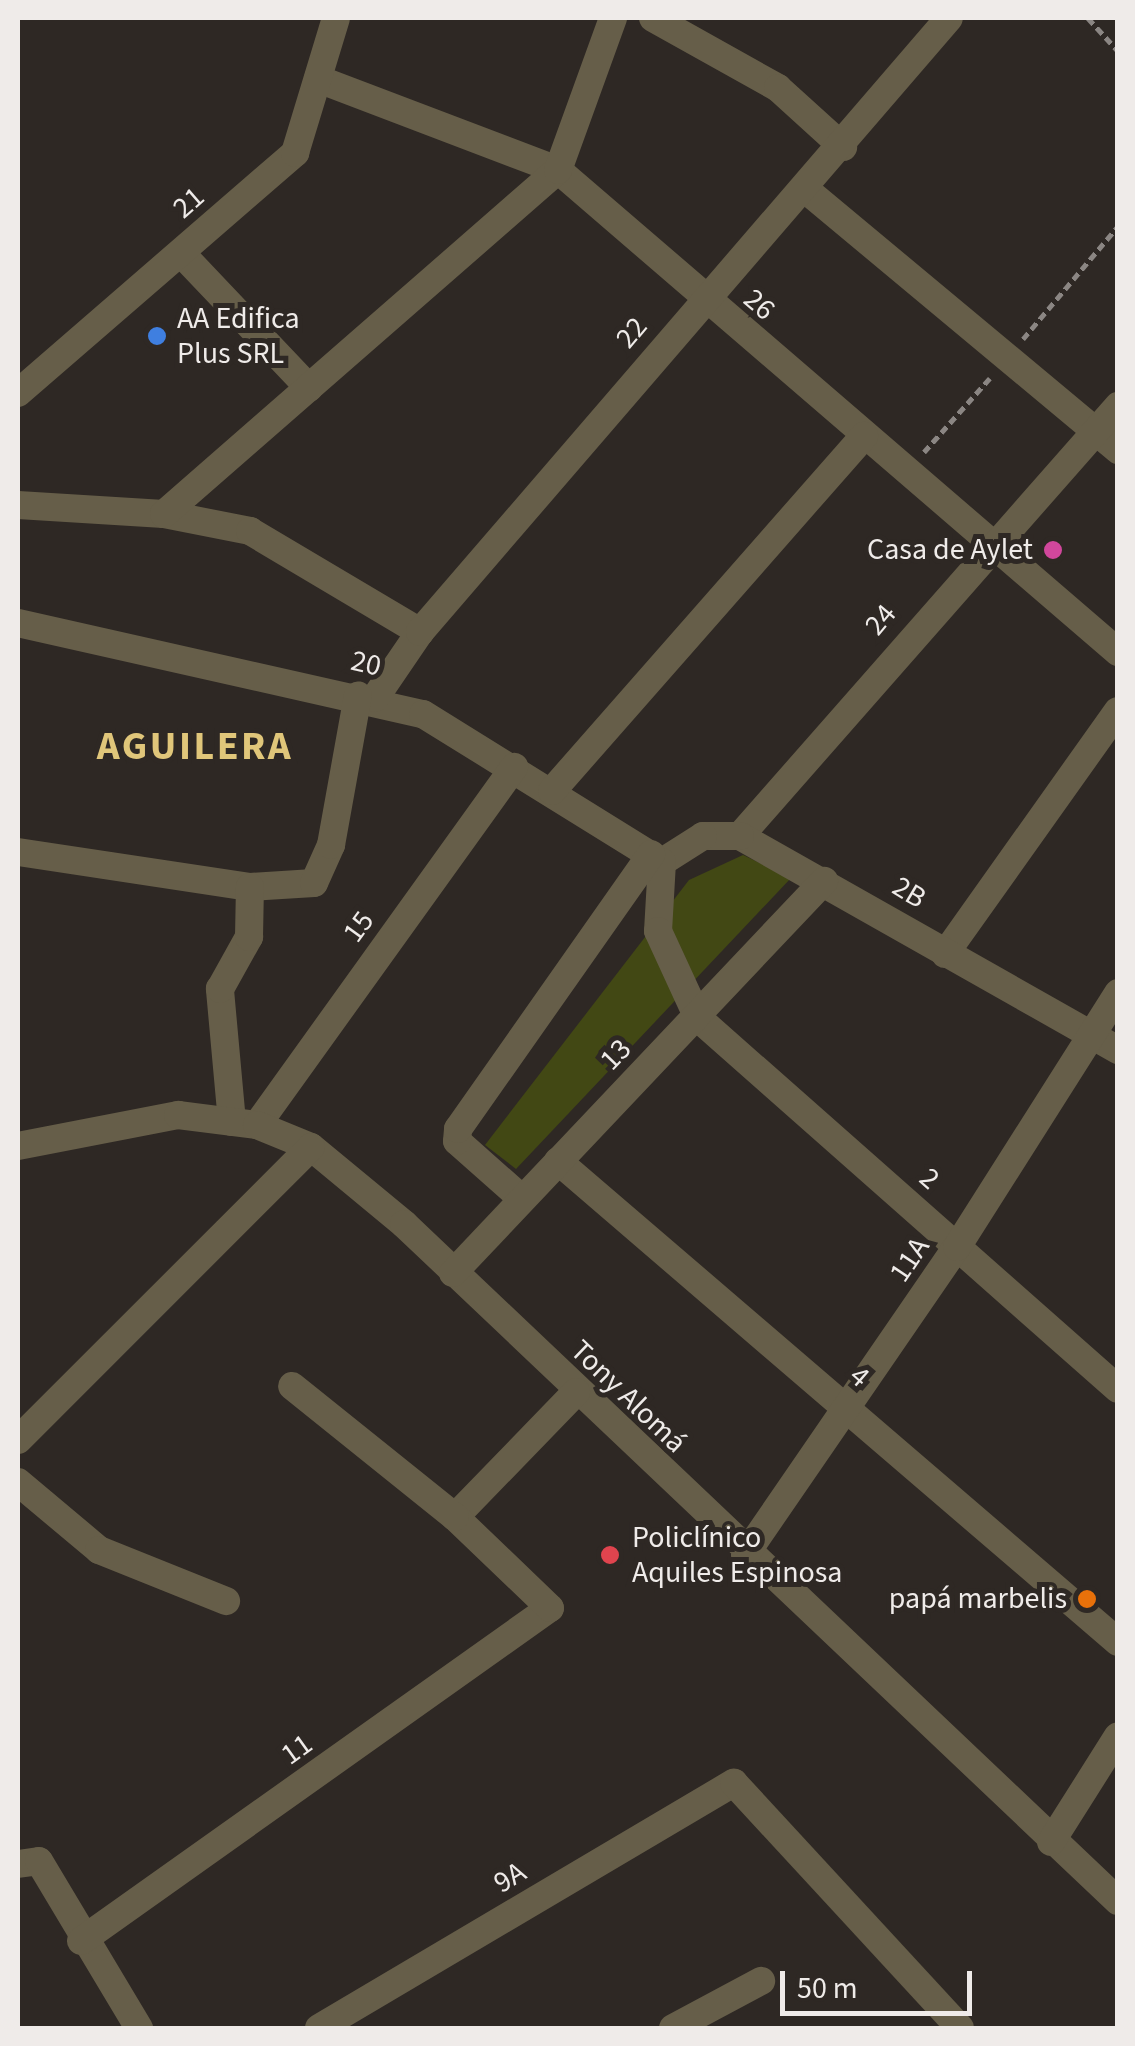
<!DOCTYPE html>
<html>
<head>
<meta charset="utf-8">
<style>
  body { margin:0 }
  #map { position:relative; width:1135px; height:2046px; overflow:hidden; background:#2e2824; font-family:"Source Sans 3",sans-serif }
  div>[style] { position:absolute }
  .green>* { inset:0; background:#424814 }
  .path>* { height:5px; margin-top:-2.5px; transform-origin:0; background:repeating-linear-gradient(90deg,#8b8683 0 8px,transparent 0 13px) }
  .minor>* { height:28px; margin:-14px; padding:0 14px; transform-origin:14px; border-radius:14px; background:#665e49 }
  .dots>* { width:28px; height:28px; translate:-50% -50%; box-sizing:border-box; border:5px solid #2e2824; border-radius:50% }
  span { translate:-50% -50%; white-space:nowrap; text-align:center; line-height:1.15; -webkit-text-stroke:10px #2e2824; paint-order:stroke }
  .street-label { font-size:30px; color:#efebe9 }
  .poi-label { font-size:30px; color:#efebe9 }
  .left { translate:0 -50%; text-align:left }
  .right { translate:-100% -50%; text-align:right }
  .district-label { font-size:40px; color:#e0c67a; font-weight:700; letter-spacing:2.5px }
  .frame { position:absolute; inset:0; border:20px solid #efebe9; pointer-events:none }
  .scale { position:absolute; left:780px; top:1971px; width:192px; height:45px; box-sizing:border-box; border:5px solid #efebe9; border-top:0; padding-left:12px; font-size:30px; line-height:35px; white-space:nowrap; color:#efebe9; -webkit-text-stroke:8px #2e2824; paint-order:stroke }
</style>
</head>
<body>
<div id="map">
  <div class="green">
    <i style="clip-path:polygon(743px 855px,791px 878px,516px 1169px,485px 1145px,689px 880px)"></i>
  </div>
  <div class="path">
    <i style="left:1088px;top:18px;width:45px;rotate:47.7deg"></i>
    <i style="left:1023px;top:339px;width:148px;rotate:-49.9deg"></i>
    <i style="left:924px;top:452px;width:99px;rotate:-48.3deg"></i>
  </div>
  <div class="minor">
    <i style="left:653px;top:18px;width:143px;rotate:29.2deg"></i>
    <i style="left:778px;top:88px;width:88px;rotate:42.2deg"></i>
    <i style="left:318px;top:79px;width:257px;rotate:20.8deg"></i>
    <i style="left:558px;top:170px;width:739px;rotate:40.72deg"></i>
    <i style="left:805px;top:189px;width:408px;rotate:39.8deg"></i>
    <i style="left:181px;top:253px;width:186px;rotate:46.5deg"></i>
    <i style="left:18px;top:393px;width:367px;rotate:-40.9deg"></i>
    <i style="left:295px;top:153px;width:141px;rotate:-73.1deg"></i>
    <i style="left:18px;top:505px;width:146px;rotate:3.5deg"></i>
    <i style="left:164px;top:514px;width:88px;rotate:11.2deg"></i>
    <i style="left:250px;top:531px;width:198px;rotate:30.7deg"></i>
    <i style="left:164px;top:514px;width:523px;rotate:-41.12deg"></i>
    <i style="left:558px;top:170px;width:162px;rotate:-70.1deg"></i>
    <i style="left:18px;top:623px;width:415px;rotate:12.7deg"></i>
    <i style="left:423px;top:714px;width:281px;rotate:31.8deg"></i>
    <i style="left:375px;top:698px;width:80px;rotate:-55.7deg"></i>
    <i style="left:420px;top:632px;width:810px;rotate:-49.25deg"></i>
    <i style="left:552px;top:791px;width:473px;rotate:-48.7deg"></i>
    <i style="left:740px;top:836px;width:573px;rotate:-48.68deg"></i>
    <i style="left:18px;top:852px;width:235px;rotate:8.6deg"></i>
    <i style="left:250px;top:887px;width:64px;rotate:-3.6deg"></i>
    <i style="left:314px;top:883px;width:42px;rotate:-65.9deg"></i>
    <i style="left:331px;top:845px;width:152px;rotate:-79.8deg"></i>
    <i style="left:945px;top:954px;width:298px;rotate:-54.6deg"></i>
    <i style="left:1118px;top:1050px;width:434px;rotate:-150.5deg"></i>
    <i style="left:740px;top:836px;width:37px;rotate:180deg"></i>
    <i style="left:703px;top:836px;width:49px;rotate:147.6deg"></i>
    <i style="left:662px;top:862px;width:69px;rotate:93.3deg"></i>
    <i style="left:658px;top:931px;width:96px;rotate:65.3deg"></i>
    <i style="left:698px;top:1018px;width:560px;rotate:41.46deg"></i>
    <i style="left:232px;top:1122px;width:134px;rotate:-95.2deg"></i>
    <i style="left:220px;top:989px;width:60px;rotate:-60.9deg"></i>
    <i style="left:249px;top:937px;width:50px;rotate:-88.9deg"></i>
    <i style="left:257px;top:1125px;width:441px;rotate:-54.3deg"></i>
    <i style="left:18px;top:1146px;width:163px;rotate:-11deg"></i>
    <i style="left:178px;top:1115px;width:80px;rotate:7.2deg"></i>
    <i style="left:257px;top:1125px;width:58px;rotate:22.2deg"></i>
    <i style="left:311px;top:1147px;width:121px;rotate:39.6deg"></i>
    <i style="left:404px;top:1224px;width:984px;rotate:43.48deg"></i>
    <i style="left:558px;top:1161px;width:738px;rotate:40.66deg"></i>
    <i style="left:520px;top:1197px;width:84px;rotate:-138.4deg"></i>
    <i style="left:457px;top:1141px;width:12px;rotate:-85deg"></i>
    <i style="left:458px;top:1129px;width:336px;rotate:-54.9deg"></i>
    <i style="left:453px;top:1273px;width:540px;rotate:-46.58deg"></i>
    <i style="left:18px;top:1440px;width:414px;rotate:-45deg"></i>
    <i style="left:18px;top:1482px;width:106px;rotate:40deg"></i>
    <i style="left:99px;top:1550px;width:137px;rotate:21.9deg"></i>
    <i style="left:455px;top:1517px;width:174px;rotate:-45.9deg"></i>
    <i style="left:745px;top:1555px;width:374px;rotate:-55.5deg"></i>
    <i style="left:957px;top:1247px;width:301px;rotate:-57.6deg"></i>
    <i style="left:1051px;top:1842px;width:125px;rotate:-57.7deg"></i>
    <i style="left:18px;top:1864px;width:21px;rotate:-8deg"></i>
    <i style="left:39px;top:1861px;width:195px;rotate:59.1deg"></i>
    <i style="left:81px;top:1941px;width:575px;rotate:-35.38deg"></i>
    <i style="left:550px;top:1608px;width:132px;rotate:-136.2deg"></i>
    <i style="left:455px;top:1517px;width:209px;rotate:-141.2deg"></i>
    <i style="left:319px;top:2028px;width:482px;rotate:-30.6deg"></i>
    <i style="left:734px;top:1783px;width:333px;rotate:47.3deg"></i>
    <i style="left:673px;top:2028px;width:100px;rotate:-28.1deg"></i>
  </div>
  <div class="dots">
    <i style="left:157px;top:336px;background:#3f7fe0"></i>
    <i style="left:1053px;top:550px;background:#d1479c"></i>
    <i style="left:610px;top:1555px;background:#e0444e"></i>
    <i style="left:1087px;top:1599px;background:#e8710a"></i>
  </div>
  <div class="street-label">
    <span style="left:189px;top:203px;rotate:-41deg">21</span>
    <span style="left:759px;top:305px;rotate:40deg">26</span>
    <span style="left:632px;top:333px;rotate:-50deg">22</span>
    <span style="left:881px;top:620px;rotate:-50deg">24</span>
    <span style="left:366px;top:664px;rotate:13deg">20</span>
    <span style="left:909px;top:893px;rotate:31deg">2B</span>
    <span style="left:359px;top:927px;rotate:-54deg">15</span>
    <span style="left:616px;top:1055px;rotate:-46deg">13</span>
    <span style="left:929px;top:1179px;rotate:41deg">2</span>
    <span style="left:910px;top:1260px;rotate:-56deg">11A</span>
    <span style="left:859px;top:1377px;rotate:41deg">4</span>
    <span style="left:628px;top:1397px;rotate:44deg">Tony Alomá</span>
    <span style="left:297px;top:1750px;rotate:-36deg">11</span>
    <span style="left:510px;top:1878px;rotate:-31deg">9A</span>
  </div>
  <div class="poi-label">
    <span class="left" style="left:177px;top:336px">AA Edifica<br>Plus SRL</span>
    <span class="right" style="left:1033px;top:550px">Casa de Aylet</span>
    <span class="left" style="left:632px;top:1555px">Policlínico<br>Aquiles Espinosa</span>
    <span class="right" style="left:1067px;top:1599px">papá marbelis</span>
  </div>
  <div class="district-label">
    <span style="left:195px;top:747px">AGUILERA</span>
  </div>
  <div class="frame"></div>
  <div class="scale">50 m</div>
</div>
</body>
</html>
